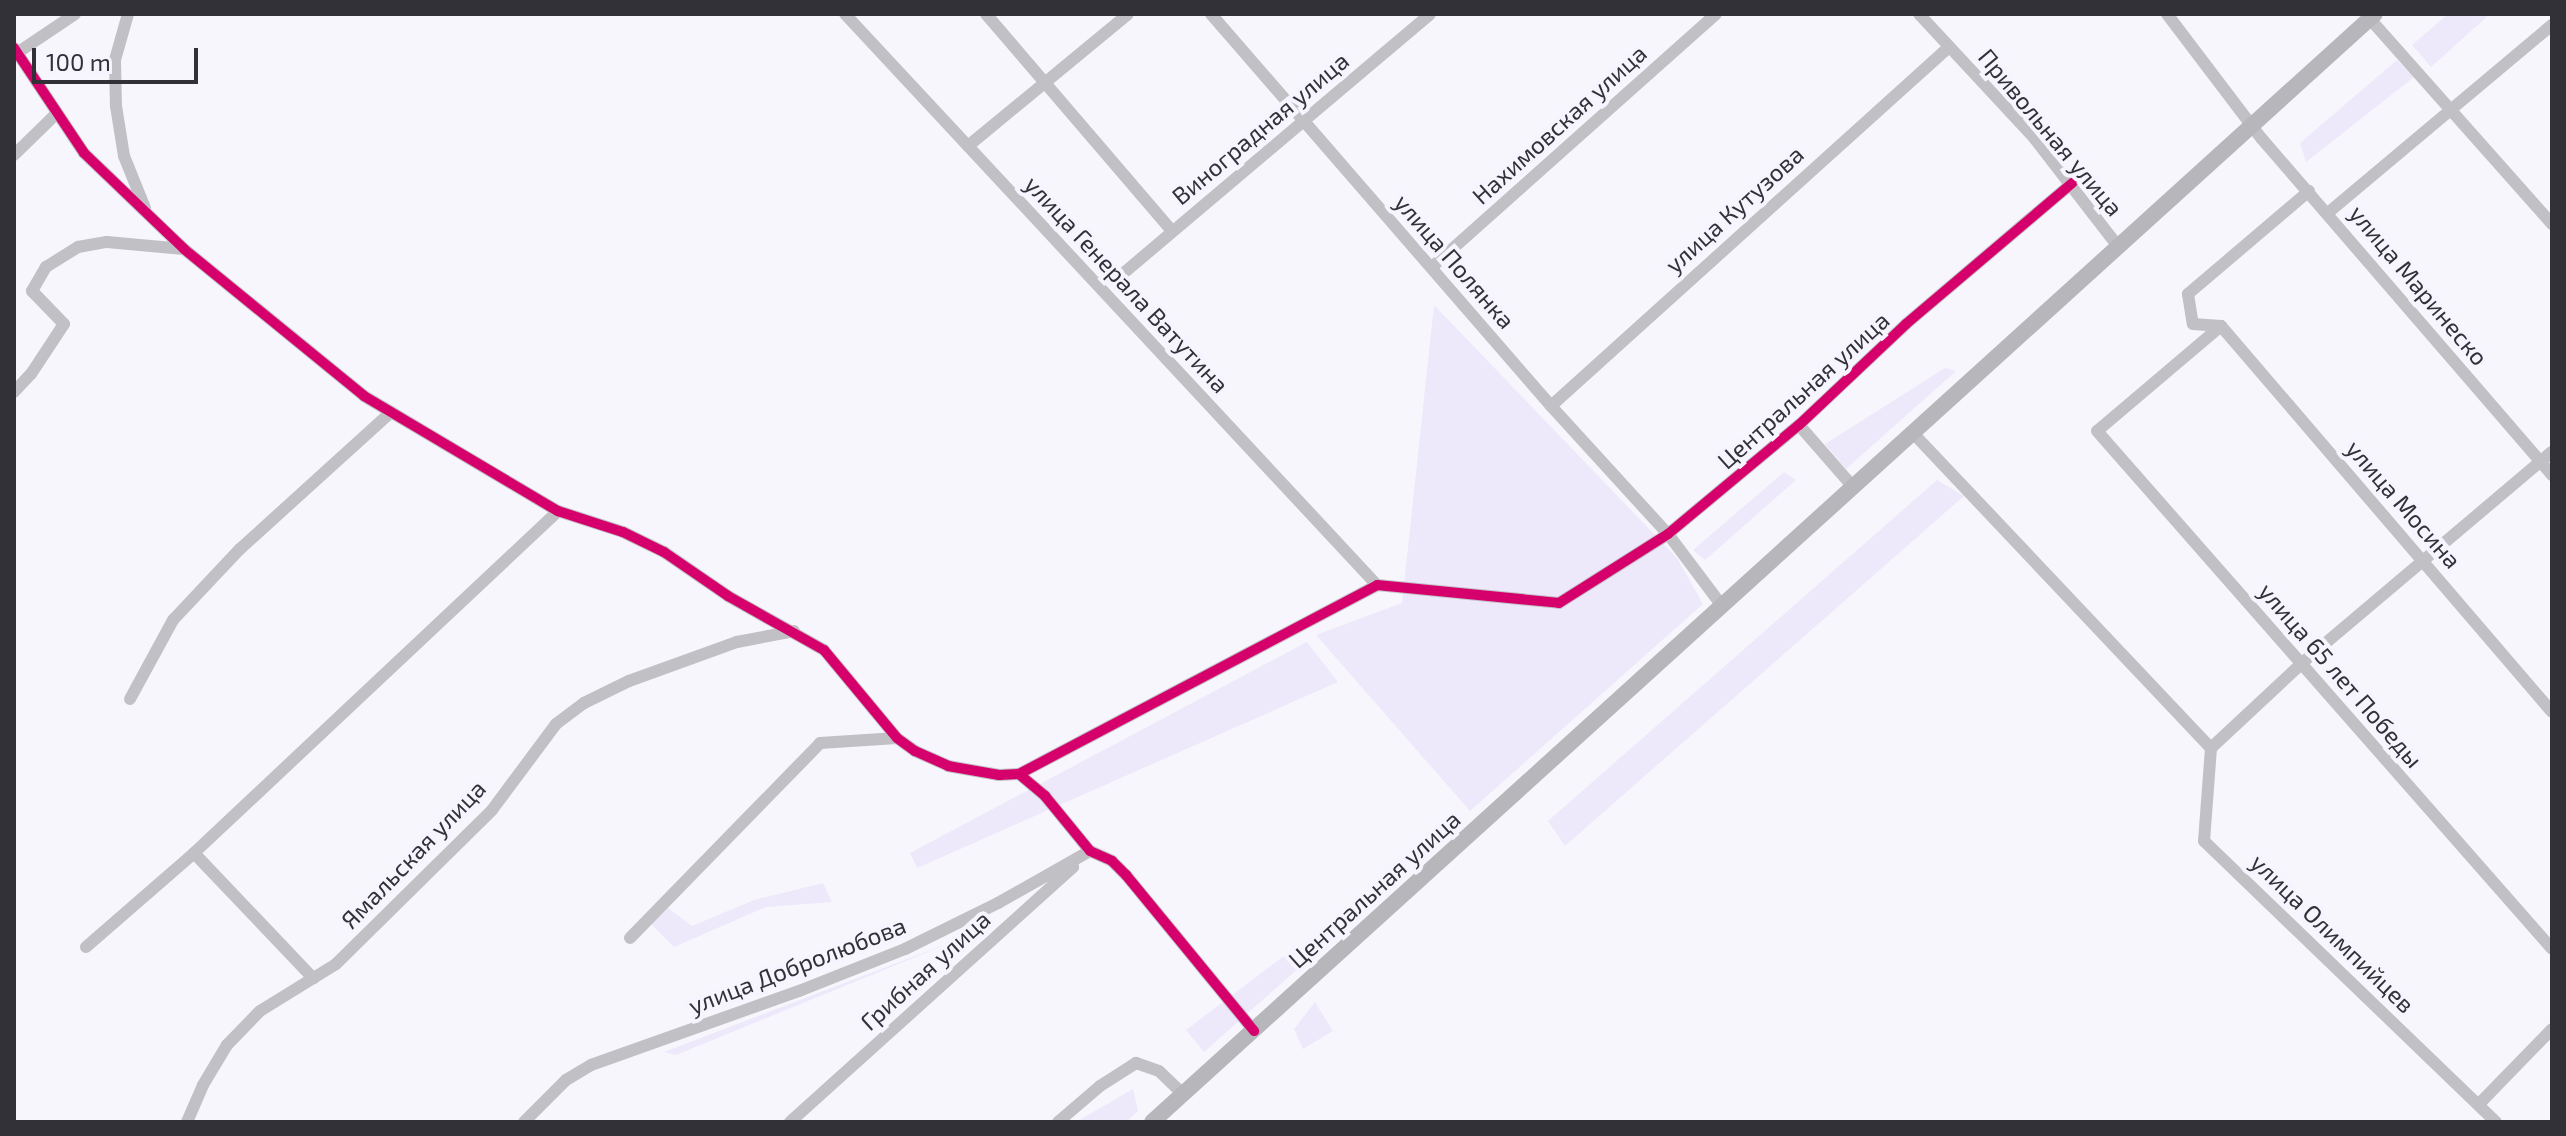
<!DOCTYPE html>
<html>
<head>
<meta charset="utf-8">
<style>
  body { margin:0 }
  #map { position:relative; width:2566px; height:1136px; overflow:hidden; background:#f7f6fc; font-family:"Exo 2",sans-serif }
  div>[style] { position:absolute }
  .green>* { inset:0; background:#ede9fb }
  .street>* { height:12px; margin:-6px; padding:0 6px; transform-origin:6px; border-radius:6px; background:#c1c0c4 }
  .secondary>* { height:16px; margin:-8px; padding:0 8px; transform-origin:8px; border-radius:8px; background:#b7b6ba }
  .cycleway>* { height:10px; margin:-5px; padding:0 5px; transform-origin:5px; border-radius:5px; background:#d6006c }
  span { translate:-50% -50%; white-space:nowrap; text-align:center; line-height:1.15; -webkit-text-stroke:8px #f6f4fe; paint-order:stroke }
  .street-label { font-size:24px; color:#323137 }
  .frame { position:absolute; inset:0; border:16px solid #323137; pointer-events:none }
  .scale { position:absolute; left:32px; top:48px; width:166px; height:36px; box-sizing:border-box; border:4px solid #323137; border-top:0; padding-left:10px; font-size:24px; line-height:28px; white-space:nowrap; color:#323137; -webkit-text-stroke:6px #f6f4fe; paint-order:stroke }
</style>
</head>
<body>
<div id="map">
  <div class="green">
    <i style="clip-path:polygon(2448px 14px,2490px 14px,2431px 67px,2412px 45px)"></i>
    <i style="clip-path:polygon(2397px 60px,2414px 77px,2306px 162px,2300px 143px)"></i>
    <i style="clip-path:polygon(1434px 305px,1677px 558px,1703px 604px,1470px 811px,1316px 635px,1402px 603px)"></i>
    <i style="clip-path:polygon(1945px 368px,1956px 371px,1846px 469px,1825px 444px)"></i>
    <i style="clip-path:polygon(1784px 472px,1796px 480px,1705px 560px,1693px 550px)"></i>
    <i style="clip-path:polygon(1937px 480px,1964px 496px,1565px 846px,1548px 821px)"></i>
    <i style="clip-path:polygon(1307px 642px,1338px 682px,917px 868px,910px 853px)"></i>
    <i style="clip-path:polygon(823px 883px,832px 902px,766px 907px,674px 947px,652px 925px,663px 904px,692px 926px,754px 900px)"></i>
    <i style="clip-path:polygon(957px 940px,676px 1055px,664px 1052px)"></i>
    <i style="clip-path:polygon(1289px 952px,1302px 965px,1204px 1052px,1186px 1030px)"></i>
    <i style="clip-path:polygon(1315px 1002px,1333px 1031px,1303px 1049px,1294px 1029px)"></i>
    <i style="clip-path:polygon(1133px 1089px,1138px 1111px,1126px 1122px,1076px 1122px)"></i>
  </div>
  <div class="street">
    <i style="left:128px;top:14px;width:48px;rotate:105.8deg"></i>
    <i style="left:115px;top:60px;width:46px;rotate:88.8deg"></i>
    <i style="left:116px;top:106px;width:51px;rotate:80.9deg"></i>
    <i style="left:124px;top:156px;width:56px;rotate:68deg"></i>
    <i style="left:845px;top:14px;width:780px;rotate:47.03deg"></i>
    <i style="left:986px;top:14px;width:284px;rotate:49.4deg"></i>
    <i style="left:1211px;top:14px;width:519px;rotate:49.06deg"></i>
    <i style="left:1551px;top:406px;width:173px;rotate:47.6deg"></i>
    <i style="left:1668px;top:534px;width:90px;rotate:53.1deg"></i>
    <i style="left:1919px;top:14px;width:171px;rotate:47.1deg"></i>
    <i style="left:2035px;top:139px;width:134px;rotate:52.3deg"></i>
    <i style="left:2167px;top:14px;width:157px;rotate:52.8deg"></i>
    <i style="left:2262px;top:139px;width:444px;rotate:49.2deg"></i>
    <i style="left:2370px;top:19px;width:274px;rotate:48.4deg"></i>
    <i style="left:14px;top:48px;width:126px;rotate:56.3deg"></i>
    <i style="left:84px;top:153px;width:139px;rotate:43.8deg"></i>
    <i style="left:184px;top:249px;width:232px;rotate:39.2deg"></i>
    <i style="left:364px;top:396px;width:226px;rotate:30.7deg"></i>
    <i style="left:558px;top:511px;width:68px;rotate:17.9deg"></i>
    <i style="left:623px;top:532px;width:46px;rotate:26deg"></i>
    <i style="left:664px;top:552px;width:78px;rotate:34.5deg"></i>
    <i style="left:728px;top:596px;width:110px;rotate:29.4deg"></i>
    <i style="left:824px;top:650px;width:114px;rotate:50.3deg"></i>
    <i style="left:897px;top:738px;width:22px;rotate:36deg"></i>
    <i style="left:915px;top:751px;width:36px;rotate:24deg"></i>
    <i style="left:948px;top:766px;width:52px;rotate:10deg"></i>
    <i style="left:999px;top:775px;width:20px;rotate:-3deg"></i>
    <i style="left:1019px;top:774px;width:34px;rotate:40deg"></i>
    <i style="left:1045px;top:796px;width:71px;rotate:50.7deg"></i>
    <i style="left:1090px;top:851px;width:24px;rotate:24deg"></i>
    <i style="left:1112px;top:861px;width:20px;rotate:45deg"></i>
    <i style="left:1126px;top:875px;width:202px;rotate:50.6deg"></i>
    <i style="left:17px;top:53px;width:70px;rotate:-33.9deg"></i>
    <i style="left:968px;top:146px;width:207px;rotate:-39.5deg"></i>
    <i style="left:14px;top:155px;width:59px;rotate:-44.3deg"></i>
    <i style="left:2309px;top:191px;width:159px;rotate:139.6deg"></i>
    <i style="left:2188px;top:294px;width:30px;rotate:81deg"></i>
    <i style="left:2193px;top:324px;width:28px;rotate:4deg"></i>
    <i style="left:2221px;top:326px;width:162px;rotate:139.7deg"></i>
    <i style="left:2097px;top:431px;width:689px;rotate:48.7deg"></i>
    <i style="left:2329px;top:212px;width:291px;rotate:-40deg"></i>
    <i style="left:1432px;top:267px;width:380px;rotate:-41.7deg"></i>
    <i style="left:1119px;top:277px;width:407px;rotate:-40.2deg"></i>
    <i style="left:2221px;top:326px;width:508px;rotate:49.39deg"></i>
    <i style="left:14px;top:392px;width:25px;rotate:-47deg"></i>
    <i style="left:31px;top:374px;width:60px;rotate:-56.6deg"></i>
    <i style="left:64px;top:324px;width:46px;rotate:-134.1deg"></i>
    <i style="left:32px;top:291px;width:28px;rotate:-60deg"></i>
    <i style="left:46px;top:267px;width:38px;rotate:-32deg"></i>
    <i style="left:78px;top:247px;width:29px;rotate:-10deg"></i>
    <i style="left:107px;top:242px;width:77px;rotate:5.2deg"></i>
    <i style="left:1551px;top:406px;width:536px;rotate:-42.05deg"></i>
    <i style="left:1799px;top:425px;width:82px;rotate:48.9deg"></i>
    <i style="left:1912px;top:432px;width:435px;rotate:46.6deg"></i>
    <i style="left:2211px;top:748px;width:125px;rotate:-43deg"></i>
    <i style="left:2302px;top:663px;width:327px;rotate:-40.2deg"></i>
    <i style="left:130px;top:699px;width:90px;rotate:-61.4deg"></i>
    <i style="left:173px;top:620px;width:98px;rotate:-46.7deg"></i>
    <i style="left:240px;top:549px;width:204px;rotate:-42.2deg"></i>
    <i style="left:2211px;top:748px;width:93px;rotate:94.3deg"></i>
    <i style="left:2204px;top:841px;width:405px;rotate:43.9deg"></i>
    <i style="left:1019px;top:774px;width:405px;rotate:-27.8deg"></i>
    <i style="left:1377px;top:585px;width:183px;rotate:5.6deg"></i>
    <i style="left:1559px;top:603px;width:129px;rotate:-32.3deg"></i>
    <i style="left:1668px;top:534px;width:170px;rotate:-39.8deg"></i>
    <i style="left:1799px;top:425px;width:147px;rotate:-43.3deg"></i>
    <i style="left:1906px;top:324px;width:218px;rotate:-40.3deg"></i>
    <i style="left:194px;top:853px;width:173px;rotate:46.4deg"></i>
    <i style="left:630px;top:938px;width:272px;rotate:-45.7deg"></i>
    <i style="left:820px;top:743px;width:77px;rotate:-3.7deg"></i>
    <i style="left:86px;top:947px;width:143px;rotate:-41deg"></i>
    <i style="left:194px;top:853px;width:499px;rotate:-43.2deg"></i>
    <i style="left:2480px;top:1103px;width:103px;rotate:-45.8deg"></i>
    <i style="left:187px;top:1122px;width:40px;rotate:-66.6deg"></i>
    <i style="left:203px;top:1085px;width:47px;rotate:-59deg"></i>
    <i style="left:227px;top:1045px;width:47px;rotate:-45.9deg"></i>
    <i style="left:260px;top:1011px;width:89px;rotate:-31.7deg"></i>
    <i style="left:336px;top:964px;width:219px;rotate:-44.6deg"></i>
    <i style="left:492px;top:810px;width:107px;rotate:-53.3deg"></i>
    <i style="left:556px;top:724px;width:35px;rotate:-37deg"></i>
    <i style="left:584px;top:703px;width:50px;rotate:-26.1deg"></i>
    <i style="left:629px;top:681px;width:115px;rotate:-19.9deg"></i>
    <i style="left:737px;top:642px;width:58px;rotate:-10.9deg"></i>
    <i style="left:524px;top:1122px;width:59px;rotate:-45deg"></i>
    <i style="left:566px;top:1080px;width:29px;rotate:-31deg"></i>
    <i style="left:591px;top:1065px;width:221px;rotate:-19.6deg"></i>
    <i style="left:799px;top:991px;width:114px;rotate:-21.6deg"></i>
    <i style="left:905px;top:949px;width:104px;rotate:-26.3deg"></i>
    <i style="left:998px;top:903px;width:106px;rotate:-29.5deg"></i>
    <i style="left:790px;top:1122px;width:381px;rotate:-42deg"></i>
    <i style="left:1058px;top:1122px;width:55px;rotate:-40.6deg"></i>
    <i style="left:1100px;top:1086px;width:43px;rotate:-32.6deg"></i>
    <i style="left:1136px;top:1063px;width:24px;rotate:19deg"></i>
    <i style="left:1159px;top:1071px;width:33px;rotate:44deg"></i>
  </div>
  <div class="secondary">
    <i style="left:1152px;top:1122px;width:1650px;rotate:-42.18deg"></i>
  </div>
  <div class="cycleway">
    <i style="left:14px;top:48px;width:126px;rotate:56.3deg"></i>
    <i style="left:84px;top:153px;width:139px;rotate:43.8deg"></i>
    <i style="left:184px;top:249px;width:232px;rotate:39.2deg"></i>
    <i style="left:364px;top:396px;width:226px;rotate:30.7deg"></i>
    <i style="left:558px;top:511px;width:68px;rotate:17.9deg"></i>
    <i style="left:623px;top:532px;width:46px;rotate:26deg"></i>
    <i style="left:664px;top:552px;width:78px;rotate:34.5deg"></i>
    <i style="left:728px;top:596px;width:110px;rotate:29.4deg"></i>
    <i style="left:824px;top:650px;width:114px;rotate:50.3deg"></i>
    <i style="left:897px;top:738px;width:22px;rotate:36deg"></i>
    <i style="left:915px;top:751px;width:36px;rotate:24deg"></i>
    <i style="left:948px;top:766px;width:52px;rotate:10deg"></i>
    <i style="left:999px;top:775px;width:20px;rotate:-3deg"></i>
    <i style="left:1019px;top:774px;width:34px;rotate:40deg"></i>
    <i style="left:1045px;top:796px;width:71px;rotate:50.7deg"></i>
    <i style="left:1090px;top:851px;width:24px;rotate:24deg"></i>
    <i style="left:1112px;top:861px;width:20px;rotate:45deg"></i>
    <i style="left:1126px;top:875px;width:202px;rotate:50.6deg"></i>
    <i style="left:1019px;top:774px;width:405px;rotate:-27.8deg"></i>
    <i style="left:1377px;top:585px;width:183px;rotate:5.6deg"></i>
    <i style="left:1559px;top:603px;width:129px;rotate:-32.3deg"></i>
    <i style="left:1668px;top:534px;width:170px;rotate:-39.8deg"></i>
    <i style="left:1799px;top:425px;width:147px;rotate:-43.3deg"></i>
    <i style="left:1906px;top:324px;width:218px;rotate:-40.3deg"></i>
  </div>
  <div class="street-label">
    <span style="left:1559px;top:124px;rotate:-42deg">Нахимовская улица</span>
    <span style="left:1260px;top:128px;rotate:-40deg">Виноградная улица</span>
    <span style="left:2051px;top:132px;rotate:50deg">Привольная улица</span>
    <span style="left:1734px;top:209px;rotate:-42deg">улица Кутузова</span>
    <span style="left:1455px;top:261px;rotate:49deg">улица Полянка</span>
    <span style="left:1127px;top:284px;rotate:47deg">улица Генерала Ватутина</span>
    <span style="left:2419px;top:285px;rotate:50deg">улица Маринеско</span>
    <span style="left:1803px;top:390px;rotate:-42deg">Центральная улица</span>
    <span style="left:2404px;top:504px;rotate:49deg">улица Мосина</span>
    <span style="left:2341px;top:675px;rotate:49deg">улица 65 лет Победы</span>
    <span style="left:413px;top:854px;rotate:-46deg">Ямальская улица</span>
    <span style="left:1374px;top:889px;rotate:-42deg">Центральная улица</span>
    <span style="left:2333px;top:933px;rotate:44deg">улица Олимпийцев</span>
    <span style="left:797px;top:965px;rotate:-21deg">улица Добролюбова</span>
    <span style="left:925px;top:970px;rotate:-42deg">Грибная улица</span>
  </div>
  <div class="frame"></div>
  <div class="scale">100 m</div>
</div>
</body>
</html>
